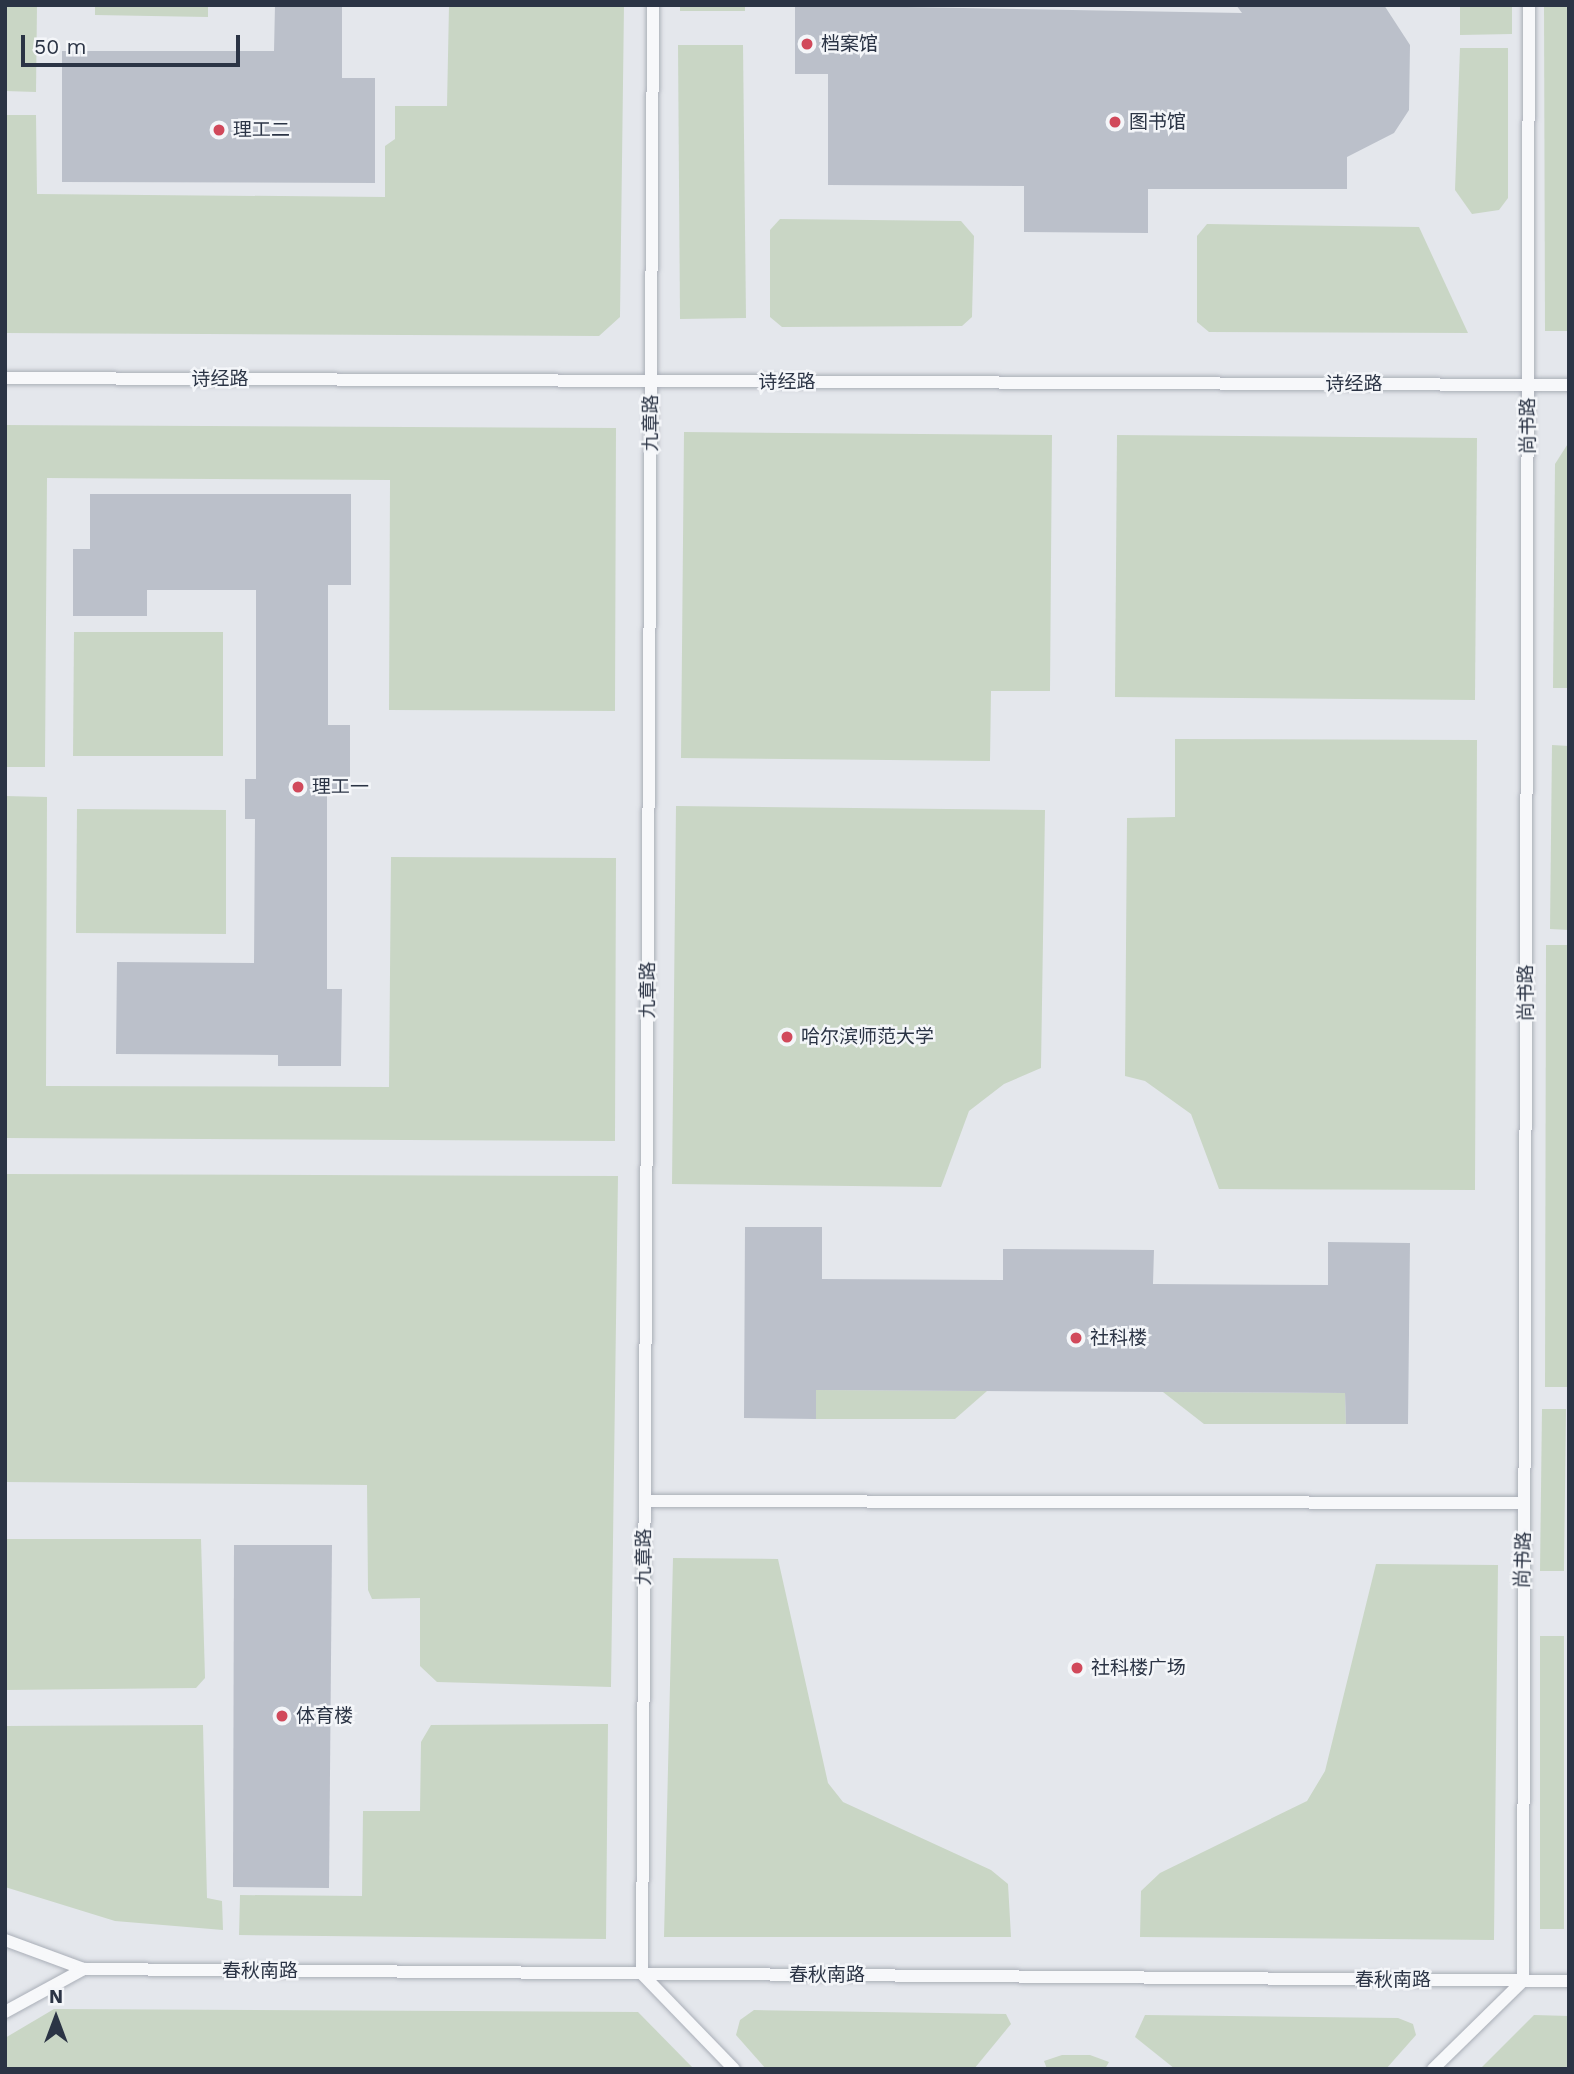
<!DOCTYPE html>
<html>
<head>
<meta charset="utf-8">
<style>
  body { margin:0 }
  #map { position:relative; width:1574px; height:2074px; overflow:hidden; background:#e4e7ec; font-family:"Work Sans","Noto Sans SC",sans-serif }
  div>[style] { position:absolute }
  .green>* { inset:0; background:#c9d6c5 }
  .building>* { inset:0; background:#bbc0ca }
  .roads { filter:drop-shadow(0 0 2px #a9aeb7) drop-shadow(0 0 2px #a9aeb7) }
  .service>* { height:12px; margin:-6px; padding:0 6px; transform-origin:6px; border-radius:6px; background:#f7f8fa }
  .dots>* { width:19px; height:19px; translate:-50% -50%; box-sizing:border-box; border:4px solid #f4f6f9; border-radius:50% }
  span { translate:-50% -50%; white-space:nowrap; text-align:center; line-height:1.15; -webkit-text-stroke:5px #f4f6f9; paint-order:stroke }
  .poi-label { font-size:19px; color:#2b3445 }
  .left { translate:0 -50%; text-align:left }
  .street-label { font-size:19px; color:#2b3445 }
  .frame { position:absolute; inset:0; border:7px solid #2b3445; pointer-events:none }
  .north { position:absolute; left:21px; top:1983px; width:70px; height:70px; -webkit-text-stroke:5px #f4f6f9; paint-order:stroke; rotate:0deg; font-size:19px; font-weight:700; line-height:28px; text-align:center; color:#2b3445 }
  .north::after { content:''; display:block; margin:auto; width:24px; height:32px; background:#2b3445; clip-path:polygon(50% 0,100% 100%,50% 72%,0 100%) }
  .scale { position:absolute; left:21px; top:35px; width:219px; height:32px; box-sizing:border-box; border:4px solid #2b3445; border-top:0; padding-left:9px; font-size:21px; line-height:24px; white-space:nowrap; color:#2b3445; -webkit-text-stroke:5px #f4f6f9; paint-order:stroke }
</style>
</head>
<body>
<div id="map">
  <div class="green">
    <i style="clip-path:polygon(5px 5px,37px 5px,36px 92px,5px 91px)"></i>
    <i style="clip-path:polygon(95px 5px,208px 5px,208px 17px,95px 15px)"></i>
    <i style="clip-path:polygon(449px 5px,624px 5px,620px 317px,599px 336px,5px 333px,5px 115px,36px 115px,37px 194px,385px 197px,385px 146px,395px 139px,395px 106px,447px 106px)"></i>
    <i style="clip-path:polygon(680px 5px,745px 5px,745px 11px,680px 11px)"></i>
    <i style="clip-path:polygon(1460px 5px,1512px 5px,1512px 34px,1460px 35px)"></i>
    <i style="clip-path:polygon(1544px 5px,1569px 5px,1569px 331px,1545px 331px)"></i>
    <i style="clip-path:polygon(678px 45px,743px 45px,746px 318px,680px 319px)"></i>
    <i style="clip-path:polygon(1460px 48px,1508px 48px,1508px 198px,1499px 210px,1472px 214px,1455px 190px)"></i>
    <i style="clip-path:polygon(780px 219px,961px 221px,974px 236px,972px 317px,962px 326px,782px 327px,770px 317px,770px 230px)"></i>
    <i style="clip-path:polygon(1207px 224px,1419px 227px,1468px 333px,1209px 332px,1197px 322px,1197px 236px)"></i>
    <i style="clip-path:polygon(5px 425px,616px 428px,615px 711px,389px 710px,390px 480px,47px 478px,45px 767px,5px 767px)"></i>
    <i style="clip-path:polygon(684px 432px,1052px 435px,1050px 691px,991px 691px,990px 761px,681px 758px)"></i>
    <i style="clip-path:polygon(1117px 435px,1477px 438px,1475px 700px,1115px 697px)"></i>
    <i style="clip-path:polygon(1569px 442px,1569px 688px,1553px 688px,1555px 464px)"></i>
    <i style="clip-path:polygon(74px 632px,223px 632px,223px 756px,73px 756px)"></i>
    <i style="clip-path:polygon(1175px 739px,1477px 740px,1475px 1190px,1219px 1189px,1191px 1114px,1145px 1081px,1125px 1076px,1127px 818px,1175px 817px)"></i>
    <i style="clip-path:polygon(1552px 745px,1569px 746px,1569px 930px,1550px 929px)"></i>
    <i style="clip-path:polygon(5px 796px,47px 797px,46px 1086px,389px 1087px,391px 857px,616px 858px,615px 1141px,5px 1138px)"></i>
    <i style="clip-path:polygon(676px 806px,1045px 810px,1041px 1068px,1004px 1084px,969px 1111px,941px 1187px,672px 1184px)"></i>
    <i style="clip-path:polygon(77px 809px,226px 810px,226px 934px,76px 933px)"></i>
    <i style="clip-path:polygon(1546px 945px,1569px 945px,1569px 1387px,1545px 1387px)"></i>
    <i style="clip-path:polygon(5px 1174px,618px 1176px,611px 1687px,437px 1682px,420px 1666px,420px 1598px,372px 1599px,368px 1590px,367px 1485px,5px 1482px)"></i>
    <i style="clip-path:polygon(816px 1390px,987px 1391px,955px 1419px,816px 1419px)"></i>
    <i style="clip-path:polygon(1163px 1392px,1345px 1393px,1346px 1424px,1204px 1424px)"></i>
    <i style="clip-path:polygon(1542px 1409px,1566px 1409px,1564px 1571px,1540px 1571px)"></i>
    <i style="clip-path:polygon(5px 1539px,201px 1539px,205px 1678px,196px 1688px,5px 1690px)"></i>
    <i style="clip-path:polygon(673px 1558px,778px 1559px,828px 1783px,843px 1802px,991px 1870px,1008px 1884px,1011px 1937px,664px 1937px)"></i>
    <i style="clip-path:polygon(1376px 1564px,1498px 1565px,1494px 1940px,1140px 1937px,1141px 1891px,1160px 1873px,1307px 1801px,1325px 1771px)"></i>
    <i style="clip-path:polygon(1540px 1636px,1564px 1636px,1564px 1929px,1540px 1929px)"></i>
    <i style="clip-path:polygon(608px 1724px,606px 1939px,239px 1935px,240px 1895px,362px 1896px,363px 1811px,420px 1811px,421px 1742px,431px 1725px)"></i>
    <i style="clip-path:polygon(203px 1725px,207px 1898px,222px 1901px,223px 1930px,115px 1921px,5px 1887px,5px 1726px)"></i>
    <i style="clip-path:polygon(54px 2009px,638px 2012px,694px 2069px,5px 2069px,5px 2038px)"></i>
    <i style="clip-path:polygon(754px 2010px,1006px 2014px,1011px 2024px,974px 2069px,766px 2069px,736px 2035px,740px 2020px)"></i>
    <i style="clip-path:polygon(1145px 2015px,1398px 2018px,1413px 2024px,1416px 2035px,1386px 2069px,1175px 2069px,1135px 2037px)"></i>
    <i style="clip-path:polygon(1534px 2015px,1569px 2016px,1569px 2069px,1480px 2069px)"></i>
    <i style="clip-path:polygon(1062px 2055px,1090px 2055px,1109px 2062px,1105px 2069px,1047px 2069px,1044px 2061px)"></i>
  </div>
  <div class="building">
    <i style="clip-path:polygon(275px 5px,342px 5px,342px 78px,375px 78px,375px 183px,62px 182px,62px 51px,274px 51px)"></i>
    <i style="clip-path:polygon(795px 5px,1242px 13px,1236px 5px,1384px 5px,1410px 45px,1409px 110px,1394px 133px,1347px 157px,1347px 189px,1148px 189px,1148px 233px,1024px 232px,1024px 186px,828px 185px,828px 74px,795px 74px)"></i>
    <i style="clip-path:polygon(90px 494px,351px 494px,351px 585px,328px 585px,328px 725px,350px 725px,350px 795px,327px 795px,327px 989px,342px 989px,341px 1066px,278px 1066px,278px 1055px,116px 1054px,117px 962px,254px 963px,255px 819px,245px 819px,245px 779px,256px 779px,256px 590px,147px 590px,147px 616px,73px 616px,73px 549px,90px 549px)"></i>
    <i style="clip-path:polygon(745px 1227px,822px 1227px,822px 1279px,1003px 1280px,1003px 1249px,1154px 1250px,1153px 1284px,1328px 1285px,1328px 1242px,1410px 1243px,1408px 1424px,1346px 1424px,1345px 1393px,816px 1390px,816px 1419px,744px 1418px)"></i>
    <i style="clip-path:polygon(234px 1545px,332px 1545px,329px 1888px,233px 1887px)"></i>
  </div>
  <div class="roads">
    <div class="service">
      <i style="left:653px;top:5px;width:1969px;rotate:90.32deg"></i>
      <i style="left:642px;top:1974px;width:132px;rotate:45.9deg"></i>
      <i style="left:5px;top:378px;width:1564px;rotate:0.26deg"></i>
      <i style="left:645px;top:1501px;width:879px;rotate:0.13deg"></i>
      <i style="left:5px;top:1940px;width:84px;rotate:20.2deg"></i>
      <i style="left:84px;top:1969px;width:1485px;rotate:0.46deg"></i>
      <i style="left:5px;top:2012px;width:90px;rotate:-28.6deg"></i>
      <i style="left:1433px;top:2069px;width:126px;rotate:-44.4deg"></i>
      <i style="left:1523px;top:1981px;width:1976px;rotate:-89.83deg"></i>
    </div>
  </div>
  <div class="dots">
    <i style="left:807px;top:44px;background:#d1495b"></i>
    <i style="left:1115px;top:122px;background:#d1495b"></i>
    <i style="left:219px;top:130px;background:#d1495b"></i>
    <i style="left:298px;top:787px;background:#d1495b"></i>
    <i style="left:787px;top:1037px;background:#d1495b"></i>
    <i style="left:1076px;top:1338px;background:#d1495b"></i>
    <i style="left:1077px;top:1668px;background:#d1495b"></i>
    <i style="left:282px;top:1716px;background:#d1495b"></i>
  </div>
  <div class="poi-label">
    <span class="left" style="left:821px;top:44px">档案馆</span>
    <span class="left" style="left:1129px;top:122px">图书馆</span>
    <span class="left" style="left:233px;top:130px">理工二</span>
    <span class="left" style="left:312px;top:787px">理工一</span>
    <span class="left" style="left:801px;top:1037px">哈尔滨师范大学</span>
    <span class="left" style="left:1090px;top:1338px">社科楼</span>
    <span class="left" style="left:1091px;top:1668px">社科楼广场</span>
    <span class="left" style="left:296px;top:1716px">体育楼</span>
  </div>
  <div class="street-label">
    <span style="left:220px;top:379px">诗经路</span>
    <span style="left:787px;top:382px">诗经路</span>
    <span style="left:1354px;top:384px">诗经路</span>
    <span style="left:651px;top:423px;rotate:-90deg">九章路</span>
    <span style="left:1528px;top:426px;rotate:-90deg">尚书路</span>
    <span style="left:648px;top:990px;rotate:-90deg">九章路</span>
    <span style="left:1526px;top:993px;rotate:-90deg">尚书路</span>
    <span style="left:644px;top:1557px;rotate:-90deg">九章路</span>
    <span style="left:1523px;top:1560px;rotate:-88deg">尚书路</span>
    <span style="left:260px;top:1971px">春秋南路</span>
    <span style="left:827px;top:1975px">春秋南路</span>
    <span style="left:1393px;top:1980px">春秋南路</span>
  </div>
  <div class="frame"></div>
  <div class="north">N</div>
  <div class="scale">50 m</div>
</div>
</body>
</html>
